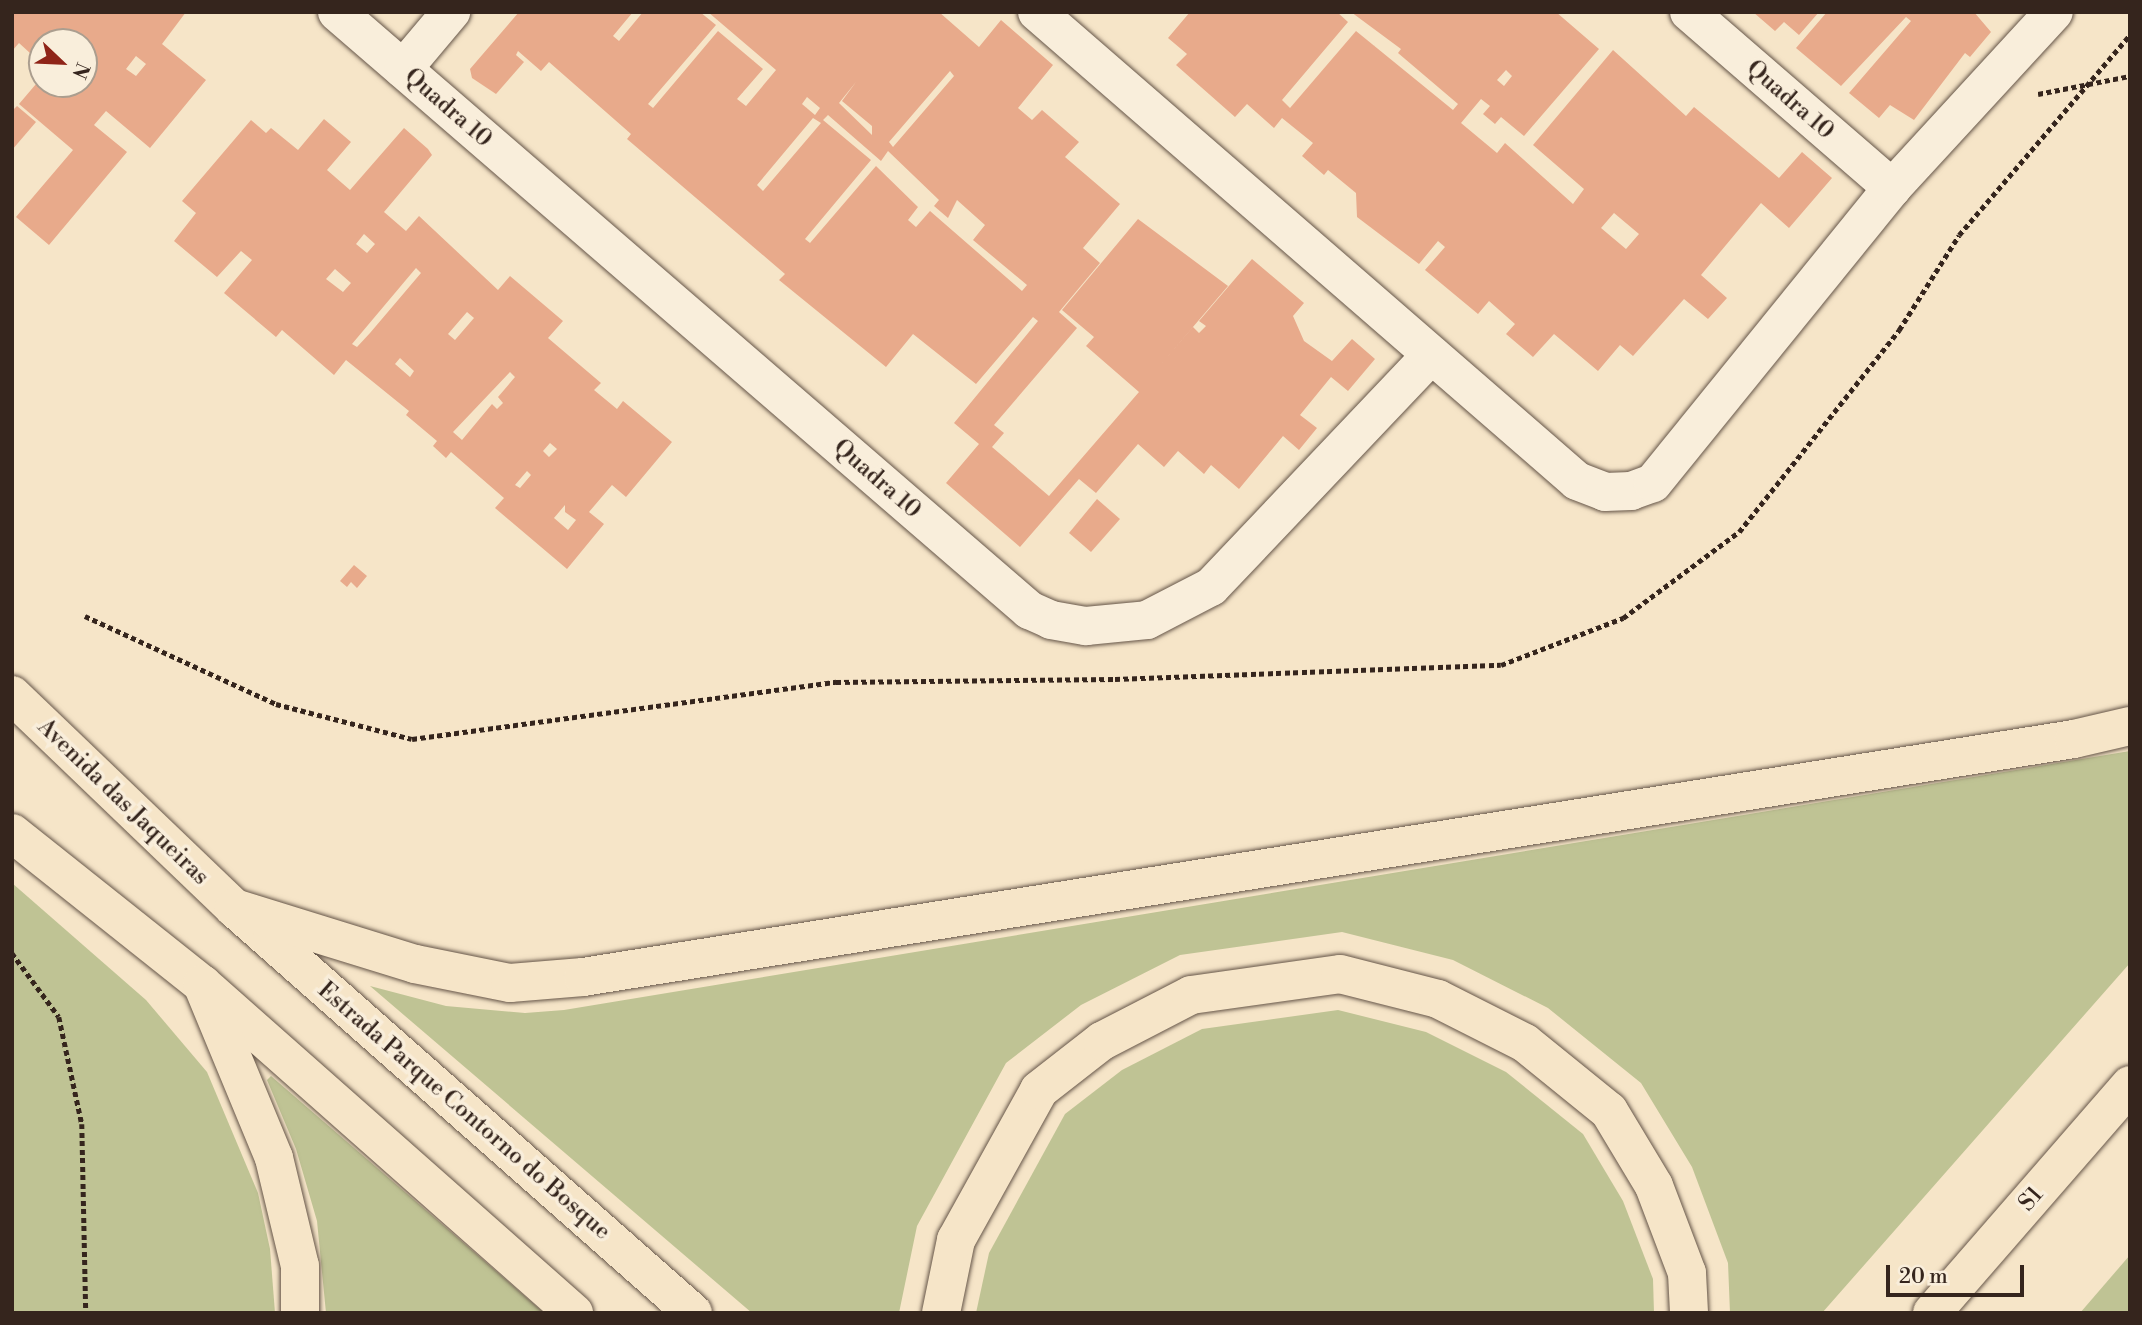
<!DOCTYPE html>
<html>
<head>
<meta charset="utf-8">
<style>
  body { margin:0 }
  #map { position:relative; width:2142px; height:1325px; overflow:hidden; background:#f6e5c8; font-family:"Libre Bodoni",serif }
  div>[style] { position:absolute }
  .green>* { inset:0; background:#bfc394 }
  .building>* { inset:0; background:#e8aa8b }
  .path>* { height:4.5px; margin-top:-2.25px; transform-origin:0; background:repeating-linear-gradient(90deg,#35251d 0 5px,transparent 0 8.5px) }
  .roads { filter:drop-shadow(0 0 2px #655548) drop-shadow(0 0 2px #655548) }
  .minor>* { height:38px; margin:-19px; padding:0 19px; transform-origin:19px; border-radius:19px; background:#f9eedb }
  .primary>* { height:38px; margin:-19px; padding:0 19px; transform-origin:19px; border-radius:19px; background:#f6e5c8 }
  .trunk>* { height:38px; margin:-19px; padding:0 19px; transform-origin:19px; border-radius:19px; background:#f6e5c8 }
  span { translate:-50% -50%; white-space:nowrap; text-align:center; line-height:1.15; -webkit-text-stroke:7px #f9eedb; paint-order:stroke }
  .street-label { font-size:23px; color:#35251d }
  .frame { position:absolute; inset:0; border:14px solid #35251d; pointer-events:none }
  .north { position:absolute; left:28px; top:28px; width:70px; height:70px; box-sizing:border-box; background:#f9eedb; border:2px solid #ab9e8f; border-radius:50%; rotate:113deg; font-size:19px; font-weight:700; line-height:28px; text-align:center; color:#35251d }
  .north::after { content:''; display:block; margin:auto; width:24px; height:32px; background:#8f2418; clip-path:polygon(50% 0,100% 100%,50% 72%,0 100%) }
  .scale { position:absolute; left:1886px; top:1265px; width:138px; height:32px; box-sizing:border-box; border:4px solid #35251d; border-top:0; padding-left:9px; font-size:21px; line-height:24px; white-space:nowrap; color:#35251d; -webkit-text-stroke:5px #f9eedb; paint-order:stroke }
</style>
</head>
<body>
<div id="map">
  <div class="green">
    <i style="clip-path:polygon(2130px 751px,2130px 963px,1822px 1313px,1730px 1313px,1728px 1263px,1692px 1167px,1641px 1083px,1548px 1008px,1453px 960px,1342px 932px,1180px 955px,1081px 1005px,1006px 1063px,917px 1226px,899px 1313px,752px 1313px,370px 986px,446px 1006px,525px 1013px,564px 1010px)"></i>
    <i style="clip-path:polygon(12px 883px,146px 1000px,207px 1072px,258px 1193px,270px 1249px,275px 1313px,12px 1313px)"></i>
    <i style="clip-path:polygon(1338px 1010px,1426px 1032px,1506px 1072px,1583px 1134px,1623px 1201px,1653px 1279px,1654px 1313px,976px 1313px,989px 1253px,1065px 1114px,1122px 1070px,1202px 1029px)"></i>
    <i style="clip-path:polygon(271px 1076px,450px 1231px,544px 1313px,326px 1313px,317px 1221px,296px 1149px,267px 1080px)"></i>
    <i style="clip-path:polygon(2130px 1255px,2130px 1313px,2080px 1313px)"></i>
  </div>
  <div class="building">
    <i style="clip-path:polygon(evenodd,12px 12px,186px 12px,162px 44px,206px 80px,150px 148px,106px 111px,94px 125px,127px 152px,49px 245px,16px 217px,73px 150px,19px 104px,42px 77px,42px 84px,58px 90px,63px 84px,84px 84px,84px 42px,42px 42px,42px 64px,19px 43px,12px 51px,12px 12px,136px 56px,146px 64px,136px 76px,126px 69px,136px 56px)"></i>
    <i style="clip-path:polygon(evenodd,519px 12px,633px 12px,613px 36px,619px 41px,643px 12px,700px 12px,716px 25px,648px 104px,653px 108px,718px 31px,763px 69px,737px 99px,746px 106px,776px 70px,708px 12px,939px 12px,979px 47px,1001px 20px,1053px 65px,1018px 108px,1032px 120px,1042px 110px,1079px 142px,1065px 157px,1120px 204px,1083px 248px,1100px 263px,1059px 312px,1077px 328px,994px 425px,1004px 433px,992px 447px,1049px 496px,1139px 392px,1086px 346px,1094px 337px,1062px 310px,1138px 219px,1228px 286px,1157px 369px,1193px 327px,1199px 333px,1206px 326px,1199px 321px,1252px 259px,1304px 303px,1293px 316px,1304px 341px,1332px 361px,1352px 339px,1375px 359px,1348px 391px,1331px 377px,1300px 415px,1317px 428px,1299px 450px,1283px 436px,1239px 489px,1211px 465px,1204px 474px,1178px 451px,1164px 467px,1138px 444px,1096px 493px,1079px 479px,1020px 547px,946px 483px,979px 444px,954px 423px,1038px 321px,1033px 317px,976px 384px,913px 334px,886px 367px,779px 280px,785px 274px,627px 139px,631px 134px,549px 62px,541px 71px,518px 51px,516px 55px,524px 62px,496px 94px,472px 78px,470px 69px,519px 12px,950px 71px,954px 76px,893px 147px,889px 142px,950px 71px,519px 12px,856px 82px,842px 101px,872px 126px,872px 135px,839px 103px,856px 82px,519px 12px,807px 97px,820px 108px,815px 115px,802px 104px,807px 97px,519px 12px,828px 115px,881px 161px,888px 151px,939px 200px,934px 206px,948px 218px,957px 200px,985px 225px,973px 240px,1027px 285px,1022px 291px,930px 211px,916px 227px,908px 220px,918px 207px,876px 166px,810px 243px,805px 239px,871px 160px,823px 120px,828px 115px,519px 12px,813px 118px,821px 123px,763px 191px,757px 185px,813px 118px)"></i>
    <i style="clip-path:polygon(evenodd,1190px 12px,1337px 12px,1348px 22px,1282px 100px,1290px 108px,1356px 31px,1453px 110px,1458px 104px,1398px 53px,1401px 49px,1351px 12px,1556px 12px,1599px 49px,1524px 136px,1501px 117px,1495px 124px,1483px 114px,1490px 106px,1481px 99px,1461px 123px,1497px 153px,1505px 143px,1573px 204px,1584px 189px,1533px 145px,1613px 50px,1686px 116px,1694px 107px,1779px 178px,1802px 152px,1832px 178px,1789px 228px,1761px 203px,1701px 275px,1727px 298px,1708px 319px,1684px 299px,1633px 356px,1620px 345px,1598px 371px,1554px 334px,1533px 357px,1506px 334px,1515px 324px,1489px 301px,1478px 314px,1425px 270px,1445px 247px,1438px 241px,1419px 264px,1357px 217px,1356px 193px,1328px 170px,1324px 175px,1302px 156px,1313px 143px,1282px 118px,1274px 128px,1247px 104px,1235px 117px,1176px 65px,1187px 54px,1168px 38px,1190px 12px,1506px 70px,1512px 76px,1504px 86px,1497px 80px,1506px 70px,1190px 12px,1614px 213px,1639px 234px,1626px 249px,1601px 228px,1614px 213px)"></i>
    <i style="clip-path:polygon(1753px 12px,1819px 12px,1799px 35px,1784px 22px,1775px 31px)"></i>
    <i style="clip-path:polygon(1827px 12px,1974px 12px,1991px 32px,1970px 57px,1965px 53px,1914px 120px,1890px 105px,1879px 118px,1849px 93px,1911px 21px,1906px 17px,1841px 86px,1796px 48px)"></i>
    <i style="clip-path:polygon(17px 106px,36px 122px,12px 150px,12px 111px)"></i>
    <i style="clip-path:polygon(evenodd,324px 119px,351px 142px,327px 170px,350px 190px,404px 128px,428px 149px,432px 155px,384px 212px,406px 231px,419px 216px,498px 290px,510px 276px,563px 321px,548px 338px,601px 383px,594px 390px,617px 409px,623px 401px,672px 442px,626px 497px,612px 485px,589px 512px,604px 524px,567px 569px,495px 508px,504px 498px,451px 452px,446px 458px,433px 446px,437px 441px,406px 415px,409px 411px,346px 360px,334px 375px,282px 330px,276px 337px,224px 293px,252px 260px,241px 251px,217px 277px,174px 241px,196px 213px,182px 201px,251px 120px,266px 133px,271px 128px,298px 150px,324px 119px,364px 234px,375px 244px,367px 253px,356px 244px,364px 234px,324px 119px,416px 268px,421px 273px,370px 333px,357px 347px,352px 344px,416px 268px,324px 119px,335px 269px,351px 283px,343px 292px,326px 279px,335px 269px,324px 119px,467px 312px,474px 318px,455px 340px,448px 334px,467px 312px,324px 119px,400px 358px,414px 371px,410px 377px,395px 364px,400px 358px,324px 119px,510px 372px,515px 377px,498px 397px,503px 403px,497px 409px,492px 404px,462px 440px,453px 432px,510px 372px,324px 119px,550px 443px,557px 449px,549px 457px,543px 451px,550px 443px,324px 119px,527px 471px,531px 475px,520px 488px,515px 485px,527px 471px,324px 119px,565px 505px,565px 512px,576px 520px,568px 530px,554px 518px,565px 505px)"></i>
    <i style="clip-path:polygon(1097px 499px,1120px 519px,1091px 552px,1069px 533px)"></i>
    <i style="clip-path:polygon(354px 565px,367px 576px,357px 588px,351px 582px,347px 587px,340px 581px)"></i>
  </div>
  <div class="path">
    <i style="left:2038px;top:94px;width:94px;rotate:-11.1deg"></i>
    <i style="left:85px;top:616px;width:210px;rotate:24.7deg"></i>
    <i style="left:276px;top:704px;width:140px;rotate:14.4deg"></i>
    <i style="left:412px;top:739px;width:428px;rotate:-7.7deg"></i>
    <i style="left:836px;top:682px;width:279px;rotate:-0.6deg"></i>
    <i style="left:1115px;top:679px;width:386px;rotate:-2.1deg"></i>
    <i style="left:1501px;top:665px;width:131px;rotate:-21.1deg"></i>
    <i style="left:1623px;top:618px;width:144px;rotate:-36.6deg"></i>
    <i style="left:1739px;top:532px;width:258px;rotate:-51.6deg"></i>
    <i style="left:1899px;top:330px;width:112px;rotate:-57.7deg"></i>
    <i style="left:1959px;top:235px;width:263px;rotate:-49.5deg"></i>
    <i style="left:12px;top:953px;width:79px;rotate:53.7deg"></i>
    <i style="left:59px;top:1017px;width:109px;rotate:77.9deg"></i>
    <i style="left:82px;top:1124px;width:189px;rotate:88.8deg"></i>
  </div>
  <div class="roads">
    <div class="minor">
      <i style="left:337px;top:12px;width:915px;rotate:40.83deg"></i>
      <i style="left:1029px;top:610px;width:24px;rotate:24deg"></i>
      <i style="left:1051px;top:620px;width:36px;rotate:10deg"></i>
      <i style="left:1086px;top:626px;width:61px;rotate:-5.6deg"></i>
      <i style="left:1147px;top:620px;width:72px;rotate:-27.3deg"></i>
      <i style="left:1211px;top:587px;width:320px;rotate:-46.5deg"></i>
      <i style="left:1037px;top:12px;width:715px;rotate:40.97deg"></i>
      <i style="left:1577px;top:481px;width:30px;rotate:21deg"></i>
      <i style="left:1605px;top:492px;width:26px;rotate:-2deg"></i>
      <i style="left:1631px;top:491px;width:23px;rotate:-20deg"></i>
      <i style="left:1653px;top:483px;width:380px;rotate:-51deg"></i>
      <i style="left:1892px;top:188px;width:239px;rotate:-47.4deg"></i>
      <i style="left:1689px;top:12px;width:269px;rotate:40.9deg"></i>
      <i style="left:403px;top:69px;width:75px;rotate:-49.9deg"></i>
    </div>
    <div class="primary">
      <i style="left:12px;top:695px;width:308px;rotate:43.8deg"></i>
      <i style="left:234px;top:908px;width:612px;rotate:41.42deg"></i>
      <i style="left:12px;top:833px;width:243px;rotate:38.5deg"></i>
      <i style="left:202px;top:984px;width:497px;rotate:41.5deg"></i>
    </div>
    <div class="trunk">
      <i style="left:234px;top:908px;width:189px;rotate:17.2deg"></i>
      <i style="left:415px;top:964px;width:97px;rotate:11.3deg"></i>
      <i style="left:510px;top:983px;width:73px;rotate:-4.7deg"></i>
      <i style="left:583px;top:977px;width:1510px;rotate:-9.07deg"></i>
      <i style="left:2074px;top:739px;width:57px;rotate:-13.1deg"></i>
      <i style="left:202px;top:984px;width:188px;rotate:67.5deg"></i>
      <i style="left:274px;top:1158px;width:111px;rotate:76.5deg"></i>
      <i style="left:300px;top:1266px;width:47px;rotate:90deg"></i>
      <i style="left:941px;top:1313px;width:75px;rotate:-78.4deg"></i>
      <i style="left:956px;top:1240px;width:171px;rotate:-61deg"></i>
      <i style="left:1039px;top:1090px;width:80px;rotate:-37.9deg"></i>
      <i style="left:1102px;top:1041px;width:100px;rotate:-27.3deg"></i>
      <i style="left:1191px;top:995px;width:150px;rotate:-8deg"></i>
      <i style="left:1340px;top:974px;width:101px;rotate:14.3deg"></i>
      <i style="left:1438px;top:999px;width:97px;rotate:26.8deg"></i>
      <i style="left:1525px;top:1043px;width:108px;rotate:39deg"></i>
      <i style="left:1609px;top:1111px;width:87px;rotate:59deg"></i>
      <i style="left:1654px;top:1186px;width:93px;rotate:69.2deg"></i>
      <i style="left:1687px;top:1273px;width:40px;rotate:87.1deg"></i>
      <i style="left:1932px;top:1313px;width:302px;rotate:-49deg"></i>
    </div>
  </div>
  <div class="street-label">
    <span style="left:1790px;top:100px;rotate:41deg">Quadra 10</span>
    <span style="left:448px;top:108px;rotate:41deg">Quadra 10</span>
    <span style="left:877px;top:479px;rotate:41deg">Quadra 10</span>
    <span style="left:123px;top:802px;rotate:44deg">Avenida das Jaqueiras</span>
    <span style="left:464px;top:1111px;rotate:41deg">Estrada Parque Contorno do Bosque</span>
    <span style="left:2031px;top:1199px;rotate:-49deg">S1</span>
  </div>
  <div class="frame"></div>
  <div class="north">N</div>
  <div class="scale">20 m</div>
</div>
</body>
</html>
